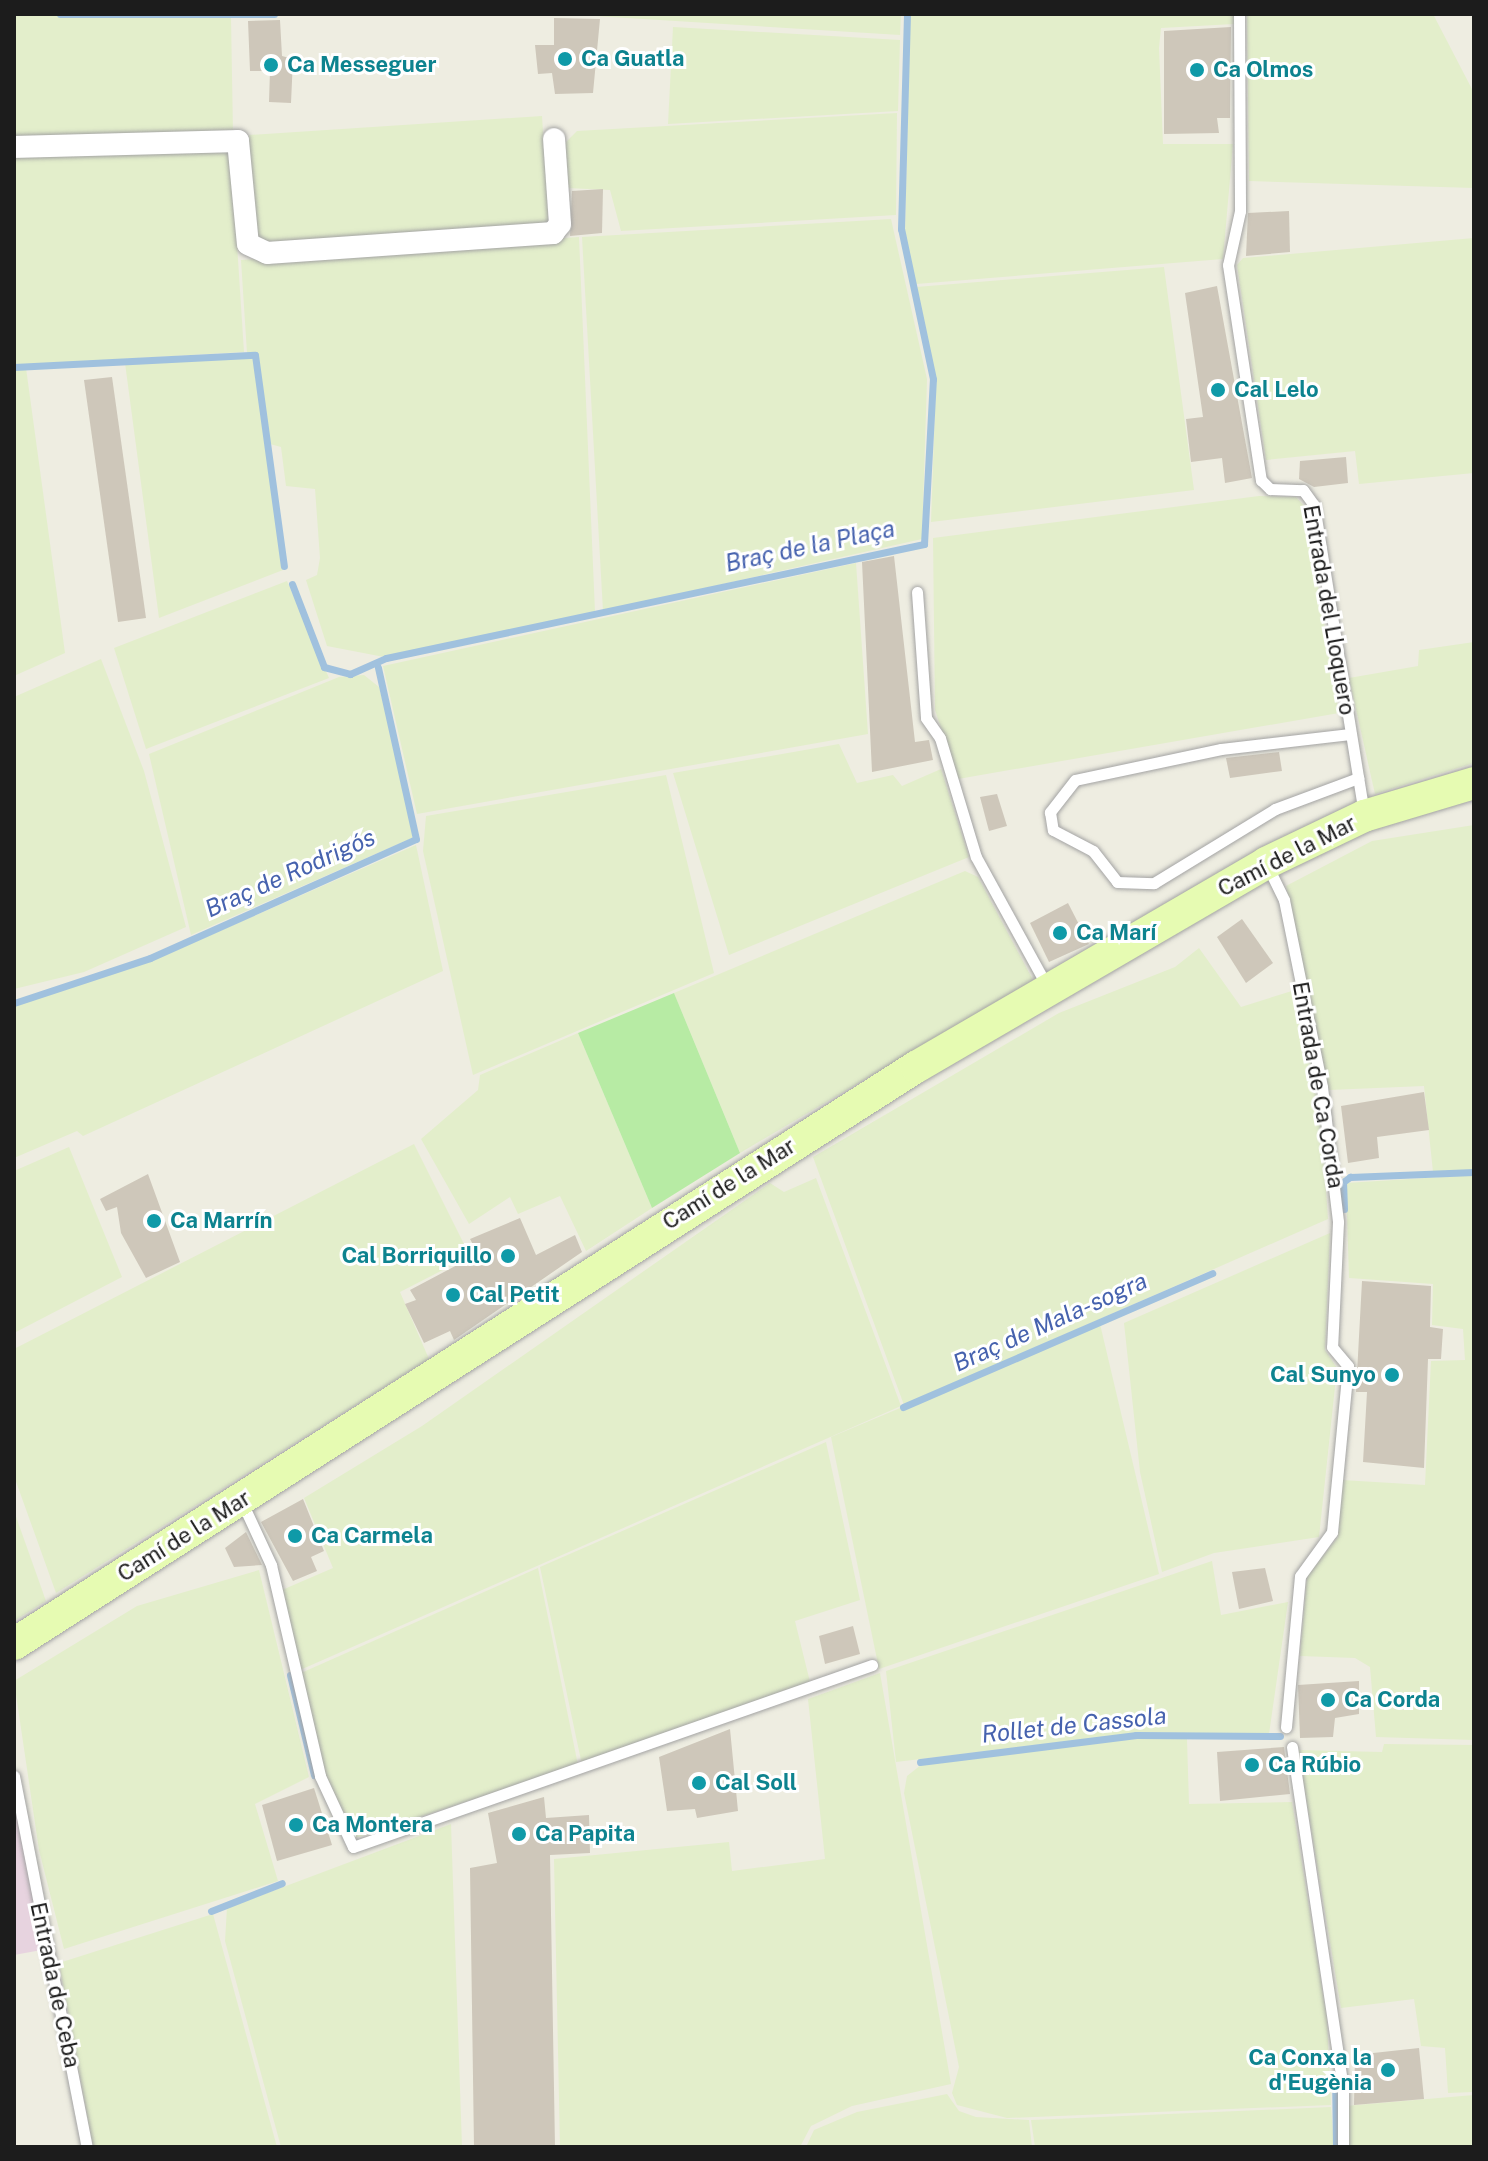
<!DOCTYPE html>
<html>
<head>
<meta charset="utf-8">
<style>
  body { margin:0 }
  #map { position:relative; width:1488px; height:2161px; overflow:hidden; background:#eeede1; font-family:"Public Sans",sans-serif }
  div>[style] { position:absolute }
  .industrial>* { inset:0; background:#e7d3df }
  .farmland>* { inset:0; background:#e3eecb }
  .grass>* { inset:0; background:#b7eba4 }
  .stream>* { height:7px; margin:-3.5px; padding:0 3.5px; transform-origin:3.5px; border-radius:3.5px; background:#a0c1de }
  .building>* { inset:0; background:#cec7ba }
  .roads { filter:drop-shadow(0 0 2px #a3a3a3) drop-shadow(0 0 2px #a3a3a3) }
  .lane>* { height:11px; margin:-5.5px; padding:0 5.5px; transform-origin:5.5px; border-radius:5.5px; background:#fff }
  .street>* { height:22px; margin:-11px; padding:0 11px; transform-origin:11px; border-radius:11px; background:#fff }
  .secondary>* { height:32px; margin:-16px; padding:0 16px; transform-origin:16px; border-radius:16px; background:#e6fbb2 }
  .dots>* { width:22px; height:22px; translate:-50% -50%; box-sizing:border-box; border:4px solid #fff; border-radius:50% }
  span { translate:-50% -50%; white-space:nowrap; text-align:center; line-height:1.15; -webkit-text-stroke:6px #fff; paint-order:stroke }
  .culture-label { font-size:22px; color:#0d838f; font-weight:700 }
  .left { translate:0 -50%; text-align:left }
  .right { translate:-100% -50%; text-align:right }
  .street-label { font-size:22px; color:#1c1c1c }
  .water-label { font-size:24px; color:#4662ae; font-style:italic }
  .frame { position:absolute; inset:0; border:16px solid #1c1c1c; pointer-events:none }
</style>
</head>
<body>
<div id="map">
  <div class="industrial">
    <i style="clip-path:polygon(14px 1776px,47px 1949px,14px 1955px)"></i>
  </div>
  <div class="farmland">
    <i style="clip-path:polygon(14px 14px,231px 18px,233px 133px,14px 141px)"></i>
    <i style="clip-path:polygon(563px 14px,901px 14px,900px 35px)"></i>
    <i style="clip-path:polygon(910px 14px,1234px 14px,1234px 24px,1161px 28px,1159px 48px,1163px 144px,1233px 144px,1223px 259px,916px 284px,905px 235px)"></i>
    <i style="clip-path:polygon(1247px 14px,1433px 14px,1474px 93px,1474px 188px,1249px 181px)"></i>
    <i style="clip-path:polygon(673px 27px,900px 40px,898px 111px,668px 124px)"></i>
    <i style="clip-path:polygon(897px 113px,896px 215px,621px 231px,610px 190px,567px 188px,564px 144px,577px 131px)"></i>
    <i style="clip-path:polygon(542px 116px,549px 229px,270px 247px,251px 236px,249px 135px)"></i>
    <i style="clip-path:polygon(220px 147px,231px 152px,244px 352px,14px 365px,14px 153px)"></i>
    <i style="clip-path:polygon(891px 219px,927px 379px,922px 539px,603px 611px,582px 237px)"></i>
    <i style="clip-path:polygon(579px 237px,595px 612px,384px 657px,327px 646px,306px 580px,317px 575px,320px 558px,315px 489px,286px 486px,281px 447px,270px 444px,257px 353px,247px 353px,241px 260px)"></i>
    <i style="clip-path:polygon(1474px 238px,1474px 473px,1359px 484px,1355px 451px,1266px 460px,1237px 265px,1243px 258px)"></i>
    <i style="clip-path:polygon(1164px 267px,1194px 490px,931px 522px,936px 380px,916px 287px)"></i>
    <i style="clip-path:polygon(253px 358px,283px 570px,159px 618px,125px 363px)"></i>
    <i style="clip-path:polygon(26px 368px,65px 653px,14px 676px,14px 370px)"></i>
    <i style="clip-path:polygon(1259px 496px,1296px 497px,1305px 507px,1339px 713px,958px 779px,935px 710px,933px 538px)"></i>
    <i style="clip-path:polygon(856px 563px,868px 734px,417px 814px,383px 666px)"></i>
    <i style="clip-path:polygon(287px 581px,329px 678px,146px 749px,114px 648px)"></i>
    <i style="clip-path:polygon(1474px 642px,1474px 763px,1375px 794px,1349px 678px,1418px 666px,1419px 650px)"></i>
    <i style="clip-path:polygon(101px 659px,144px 771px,186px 927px,84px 972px,14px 989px,14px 697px)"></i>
    <i style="clip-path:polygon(364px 675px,379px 687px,414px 820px,412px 838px,191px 935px,149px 754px,339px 677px)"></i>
    <i style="clip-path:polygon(839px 744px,857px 783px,893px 775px,902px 786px,941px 769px,969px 857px,729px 955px,673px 773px)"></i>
    <i style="clip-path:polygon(666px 775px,714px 973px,473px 1075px,423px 851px,426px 816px)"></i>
    <i style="clip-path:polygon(1474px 825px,1474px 1170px,1433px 1172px,1424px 1086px,1329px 1090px,1286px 886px,1372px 841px)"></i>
    <i style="clip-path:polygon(416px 845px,443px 971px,83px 1136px,77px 1131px,14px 1158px,14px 1006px,151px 961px)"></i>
    <i style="clip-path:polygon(965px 871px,978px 877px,1033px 980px,740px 1153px,674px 993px)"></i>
    <i style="clip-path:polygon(1199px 948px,1241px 1007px,1295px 990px,1320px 1103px,1328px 1219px,904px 1405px,813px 1157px,1059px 1013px,1175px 967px)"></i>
    <i style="clip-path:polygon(578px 1033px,652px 1208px,586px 1251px,560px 1196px,518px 1214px,510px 1197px,469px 1224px,421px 1139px,478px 1090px,480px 1075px)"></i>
    <i style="clip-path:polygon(414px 1144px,470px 1256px,400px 1292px,429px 1359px,56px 1593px,14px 1476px,14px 1349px)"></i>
    <i style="clip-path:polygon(69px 1147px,122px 1277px,14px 1333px,14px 1171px)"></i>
    <i style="clip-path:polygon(1474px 1175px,1474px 1740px,1376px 1737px,1370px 1667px,1355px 1658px,1300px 1656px,1307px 1576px,1338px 1537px,1342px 1480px,1425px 1485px,1431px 1361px,1465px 1360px,1463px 1329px,1432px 1325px,1433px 1284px,1349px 1278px,1346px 1183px)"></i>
    <i style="clip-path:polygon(816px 1178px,901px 1406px,300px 1670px,282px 1590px,333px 1568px,304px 1498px,422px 1426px,770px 1183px,784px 1192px)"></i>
    <i style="clip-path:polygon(1330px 1233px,1325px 1350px,1337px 1368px,1319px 1537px,1214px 1553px,1162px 1572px,1140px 1472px,1124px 1323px)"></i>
    <i style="clip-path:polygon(1100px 1324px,1159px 1574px,879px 1669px,831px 1437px)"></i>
    <i style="clip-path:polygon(826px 1442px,860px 1600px,795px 1621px,810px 1682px,582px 1765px,540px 1567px)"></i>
    <i style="clip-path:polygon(14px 1511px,46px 1601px,14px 1621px)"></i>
    <i style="clip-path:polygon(1212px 1561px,1221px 1615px,1288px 1602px,1269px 1734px,1134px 1733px,896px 1762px,886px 1671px)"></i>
    <i style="clip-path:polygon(538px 1568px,578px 1765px,355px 1838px,325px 1773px,301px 1673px)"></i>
    <i style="clip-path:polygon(259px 1570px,309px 1777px,255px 1804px,278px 1881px,64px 1949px,39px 1850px,14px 1681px,137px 1606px)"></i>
    <i style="clip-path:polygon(880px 1673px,951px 2084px,852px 2106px,811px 2126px,800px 2147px,560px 2147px,554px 1859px,729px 1842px,732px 1871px,825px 1859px,808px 1699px)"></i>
    <i style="clip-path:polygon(1135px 1738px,1187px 1739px,1189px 1804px,1292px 1802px,1327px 2019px,1331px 2105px,1007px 2118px,957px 2105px,952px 2093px,959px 2067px,904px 1793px,907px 1776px,921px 1765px)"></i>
    <i style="clip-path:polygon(1384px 1744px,1474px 1745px,1474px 2092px,1448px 2093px,1445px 2048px,1421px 2046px,1414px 1999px,1341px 2008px,1298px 1750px,1382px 1752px)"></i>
    <i style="clip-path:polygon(451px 1824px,462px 2147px,281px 2147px,225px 1941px,227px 1908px)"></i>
    <i style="clip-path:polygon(213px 1914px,277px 2147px,93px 2147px,59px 1963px)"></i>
    <i style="clip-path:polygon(947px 2094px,959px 2111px,976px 2117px,1029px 2120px,1032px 2147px,806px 2147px,814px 2130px,857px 2112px)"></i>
    <i style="clip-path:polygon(1474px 2095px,1474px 2147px,1349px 2147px,1345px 2106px)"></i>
    <i style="clip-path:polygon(1331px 2107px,1334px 2147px,1035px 2147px,1031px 2120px)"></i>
  </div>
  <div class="grass">
    <i style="clip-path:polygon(674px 993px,740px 1153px,652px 1208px,578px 1033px)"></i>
  </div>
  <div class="stream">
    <i style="left:60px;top:14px;width:214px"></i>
    <i style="left:14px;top:367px;width:241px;rotate:-2.9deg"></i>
    <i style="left:255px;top:355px;width:213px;rotate:82.2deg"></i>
    <i style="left:292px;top:584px;width:89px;rotate:68.9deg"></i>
    <i style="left:324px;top:667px;width:27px;rotate:15deg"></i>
    <i style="left:350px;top:674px;width:39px;rotate:-24deg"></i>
    <i style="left:386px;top:658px;width:550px;rotate:-11.96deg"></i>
    <i style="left:924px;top:544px;width:165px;rotate:-86.9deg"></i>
    <i style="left:933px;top:379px;width:153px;rotate:-102deg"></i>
    <i style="left:901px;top:229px;width:215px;rotate:-88.4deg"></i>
    <i style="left:14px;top:1003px;width:143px;rotate:-18.3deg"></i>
    <i style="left:150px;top:958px;width:291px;rotate:-24.1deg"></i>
    <i style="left:416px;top:839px;width:176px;rotate:-102.5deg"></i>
    <i style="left:1344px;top:1209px;width:27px;rotate:-92deg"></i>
    <i style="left:1343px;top:1182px;width:9px;rotate:-36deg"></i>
    <i style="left:1350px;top:1177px;width:124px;rotate:-2.3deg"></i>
    <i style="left:903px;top:1407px;width:337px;rotate:-23.4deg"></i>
    <i style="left:290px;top:1675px;width:103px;rotate:76.5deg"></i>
    <i style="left:920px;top:1762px;width:218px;rotate:-7.1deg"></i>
    <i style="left:1136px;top:1735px;width:144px;rotate:0.4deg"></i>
    <i style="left:211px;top:1911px;width:76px;rotate:-21.5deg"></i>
    <i style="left:1335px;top:2074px;width:73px;rotate:89.2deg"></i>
  </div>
  <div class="building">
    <i style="clip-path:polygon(554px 18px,600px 19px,593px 93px,555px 94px,552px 73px,538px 74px,535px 45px,554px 45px)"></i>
    <i style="clip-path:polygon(280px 20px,282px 56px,293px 59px,291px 103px,269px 102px,270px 71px,250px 71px,248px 21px)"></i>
    <i style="clip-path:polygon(1231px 27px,1230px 118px,1217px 118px,1219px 133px,1164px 134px,1164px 31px)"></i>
    <i style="clip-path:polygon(603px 189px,602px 233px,570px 236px,572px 191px)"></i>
    <i style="clip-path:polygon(1289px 211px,1290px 252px,1246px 256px,1248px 213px)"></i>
    <i style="clip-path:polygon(1217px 286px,1252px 478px,1225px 483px,1222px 458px,1191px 462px,1186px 419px,1203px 417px,1185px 293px)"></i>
    <i style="clip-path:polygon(112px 377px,146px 618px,118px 622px,84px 380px)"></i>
    <i style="clip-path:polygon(1346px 457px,1348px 483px,1314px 487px,1299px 479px,1300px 461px)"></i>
    <i style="clip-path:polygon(894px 556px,915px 742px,929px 740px,933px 760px,872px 772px,862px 562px)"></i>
    <i style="clip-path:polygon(1279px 752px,1282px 771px,1230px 778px,1226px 758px)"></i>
    <i style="clip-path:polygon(997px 794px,1007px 826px,989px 831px,980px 797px)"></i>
    <i style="clip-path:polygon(1068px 903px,1089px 944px,1049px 962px,1030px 923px)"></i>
    <i style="clip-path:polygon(1242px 919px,1273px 963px,1246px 983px,1217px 937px)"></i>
    <i style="clip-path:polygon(1424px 1092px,1429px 1130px,1377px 1137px,1379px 1158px,1348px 1163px,1341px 1106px)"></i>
    <i style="clip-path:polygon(148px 1174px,180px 1262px,146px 1278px,121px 1233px,117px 1207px,106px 1211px,100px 1199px)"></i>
    <i style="clip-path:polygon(520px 1218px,536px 1255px,575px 1235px,582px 1252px,454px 1340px,450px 1331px,424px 1343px,405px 1304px,416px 1300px,410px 1290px,478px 1254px,470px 1239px)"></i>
    <i style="clip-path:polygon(1362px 1281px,1431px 1286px,1430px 1327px,1443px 1329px,1441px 1359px,1428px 1359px,1424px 1468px,1363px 1462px,1367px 1392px,1356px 1392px)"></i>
    <i style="clip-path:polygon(303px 1499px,324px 1551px,311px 1557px,317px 1571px,293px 1581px,261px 1522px)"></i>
    <i style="clip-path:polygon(246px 1532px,262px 1565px,234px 1567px,225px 1548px)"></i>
    <i style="clip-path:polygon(1265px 1568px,1273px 1601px,1239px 1609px,1232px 1572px)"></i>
    <i style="clip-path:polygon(853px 1626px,860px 1654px,825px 1664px,819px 1636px)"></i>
    <i style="clip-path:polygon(1359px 1681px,1359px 1714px,1335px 1718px,1333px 1737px,1300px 1738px,1298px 1685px)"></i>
    <i style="clip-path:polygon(730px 1729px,738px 1811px,697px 1818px,695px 1809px,667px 1811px,659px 1757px)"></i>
    <i style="clip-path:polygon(1284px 1747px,1290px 1794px,1220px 1801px,1217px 1752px)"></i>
    <i style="clip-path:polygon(314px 1788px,332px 1845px,277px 1861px,262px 1805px)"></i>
    <i style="clip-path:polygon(544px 1797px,546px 1818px,589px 1815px,590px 1853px,550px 1855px,555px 2147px,474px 2147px,470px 1868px,497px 1863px,488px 1813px)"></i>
    <i style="clip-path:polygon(1419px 2048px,1424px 2099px,1354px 2105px,1355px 2055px)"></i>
  </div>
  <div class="roads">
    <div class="lane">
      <i style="left:1239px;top:14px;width:197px;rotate:89.7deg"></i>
      <i style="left:1240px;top:211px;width:55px;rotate:102.5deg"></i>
      <i style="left:1228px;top:265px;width:218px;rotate:81.3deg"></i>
      <i style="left:1261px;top:480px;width:13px;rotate:45deg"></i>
      <i style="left:1270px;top:489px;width:33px;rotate:2deg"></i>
      <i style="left:1303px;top:490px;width:19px;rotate:54deg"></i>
      <i style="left:1314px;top:505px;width:312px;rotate:80.8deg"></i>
      <i style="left:917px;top:592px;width:126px;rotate:85.9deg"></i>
      <i style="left:926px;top:718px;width:24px;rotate:55deg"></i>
      <i style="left:940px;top:738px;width:124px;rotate:73.2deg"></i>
      <i style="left:976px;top:857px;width:147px;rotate:61.2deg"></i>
      <i style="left:1350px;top:734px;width:130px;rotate:173.4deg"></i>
      <i style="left:1221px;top:749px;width:149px;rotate:168deg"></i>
      <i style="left:1075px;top:780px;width:41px;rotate:128deg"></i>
      <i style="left:1050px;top:812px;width:18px;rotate:81deg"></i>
      <i style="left:1053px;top:830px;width:45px;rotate:27.7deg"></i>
      <i style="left:1093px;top:851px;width:39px;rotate:52deg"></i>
      <i style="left:1117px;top:882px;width:37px;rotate:2deg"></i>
      <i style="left:1154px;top:883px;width:142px;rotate:-31.4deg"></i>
      <i style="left:1275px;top:809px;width:89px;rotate:-20.5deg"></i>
      <i style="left:1268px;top:867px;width:37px;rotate:64deg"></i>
      <i style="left:1284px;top:900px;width:191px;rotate:78.5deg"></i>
      <i style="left:1322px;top:1087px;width:136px;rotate:83.2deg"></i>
      <i style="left:1338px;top:1222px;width:125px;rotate:92.7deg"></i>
      <i style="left:1332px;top:1347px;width:25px;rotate:50deg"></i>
      <i style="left:1348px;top:1366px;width:167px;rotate:95.5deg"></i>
      <i style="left:1332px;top:1532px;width:54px;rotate:126deg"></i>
      <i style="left:1300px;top:1576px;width:152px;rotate:95.3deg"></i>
      <i style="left:241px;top:1500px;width:72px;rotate:65.2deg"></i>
      <i style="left:271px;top:1565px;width:217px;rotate:76.9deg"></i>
      <i style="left:320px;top:1776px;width:78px;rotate:65.1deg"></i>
      <i style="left:353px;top:1847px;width:550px;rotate:-19.32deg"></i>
      <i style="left:1292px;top:1747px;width:345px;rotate:81.5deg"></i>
      <i style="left:1343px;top:2088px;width:59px;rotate:90deg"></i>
      <i style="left:14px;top:1776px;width:378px;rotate:78.9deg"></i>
    </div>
    <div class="street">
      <i style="left:14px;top:147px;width:224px;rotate:-1.5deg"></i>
      <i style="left:238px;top:141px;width:103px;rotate:84.5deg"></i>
      <i style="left:248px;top:244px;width:21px;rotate:25deg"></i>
      <i style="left:267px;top:253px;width:287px;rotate:-4deg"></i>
      <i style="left:553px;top:233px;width:11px;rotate:-52deg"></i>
      <i style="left:560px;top:224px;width:85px;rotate:-94deg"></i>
    </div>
    <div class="secondary">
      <i style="left:14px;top:1644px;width:1071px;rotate:-32.61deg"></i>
      <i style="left:916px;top:1067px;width:405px;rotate:-30.2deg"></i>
      <i style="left:1266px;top:863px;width:109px;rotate:-25.6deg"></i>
      <i style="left:1364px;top:816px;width:115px;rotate:-16.7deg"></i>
    </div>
  </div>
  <div class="dots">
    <i style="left:565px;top:59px;background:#0f9aa8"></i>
    <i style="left:271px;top:65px;background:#0f9aa8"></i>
    <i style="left:1197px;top:70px;background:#0f9aa8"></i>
    <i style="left:1218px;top:390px;background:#0f9aa8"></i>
    <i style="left:1060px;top:933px;background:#0f9aa8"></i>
    <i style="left:154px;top:1221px;background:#0f9aa8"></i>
    <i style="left:508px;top:1256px;background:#0f9aa8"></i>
    <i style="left:453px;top:1295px;background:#0f9aa8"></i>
    <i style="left:1392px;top:1375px;background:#0f9aa8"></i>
    <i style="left:295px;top:1536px;background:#0f9aa8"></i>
    <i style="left:1328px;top:1700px;background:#0f9aa8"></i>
    <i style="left:1252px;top:1765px;background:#0f9aa8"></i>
    <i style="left:699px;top:1783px;background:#0f9aa8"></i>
    <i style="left:296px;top:1825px;background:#0f9aa8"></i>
    <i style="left:519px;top:1834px;background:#0f9aa8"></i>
    <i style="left:1388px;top:2070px;background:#0f9aa8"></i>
  </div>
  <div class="culture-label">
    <span class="left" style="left:581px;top:59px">Ca Guatla</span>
    <span class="left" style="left:287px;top:65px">Ca Messeguer</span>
    <span class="left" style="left:1213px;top:70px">Ca Olmos</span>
    <span class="left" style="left:1234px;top:390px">Cal Lelo</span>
    <span class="left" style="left:1076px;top:933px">Ca Marí</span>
    <span class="left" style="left:170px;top:1221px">Ca Marrín</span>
    <span class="right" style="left:492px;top:1256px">Cal Borriquillo</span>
    <span class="left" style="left:469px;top:1295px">Cal Petit</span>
    <span class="right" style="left:1376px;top:1375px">Cal Sunyo</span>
    <span class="left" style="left:311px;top:1536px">Ca Carmela</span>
    <span class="left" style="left:1344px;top:1700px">Ca Corda</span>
    <span class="left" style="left:1268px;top:1765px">Ca Rúbio</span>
    <span class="left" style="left:715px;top:1783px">Cal Soll</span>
    <span class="left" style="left:312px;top:1825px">Ca Montera</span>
    <span class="left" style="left:535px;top:1834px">Ca Papita</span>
    <span class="right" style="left:1372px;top:2070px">Ca Conxa la<br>d'Eugènia</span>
  </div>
  <div class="street-label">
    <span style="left:1329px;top:610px;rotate:80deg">Entrada del Lloquero</span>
    <span style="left:1287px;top:856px;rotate:-27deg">Camí de la Mar</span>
    <span style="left:1318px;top:1085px;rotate:80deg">Entrada de Ca Corda</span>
    <span style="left:729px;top:1184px;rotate:-32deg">Camí de la Mar</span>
    <span style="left:184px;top:1536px;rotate:-32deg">Camí de la Mar</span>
    <span style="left:55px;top:1985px;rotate:78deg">Entrada de Ceba</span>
  </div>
  <div class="water-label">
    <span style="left:810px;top:546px;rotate:-12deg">Braç de la Plaça</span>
    <span style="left:290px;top:873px;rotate:-24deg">Braç de Rodrigós</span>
    <span style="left:1050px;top:1322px;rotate:-24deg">Braç de Mala-sogra</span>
    <span style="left:1074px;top:1725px;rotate:-6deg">Rollet de Cassola</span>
  </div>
  <div class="frame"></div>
</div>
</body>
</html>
